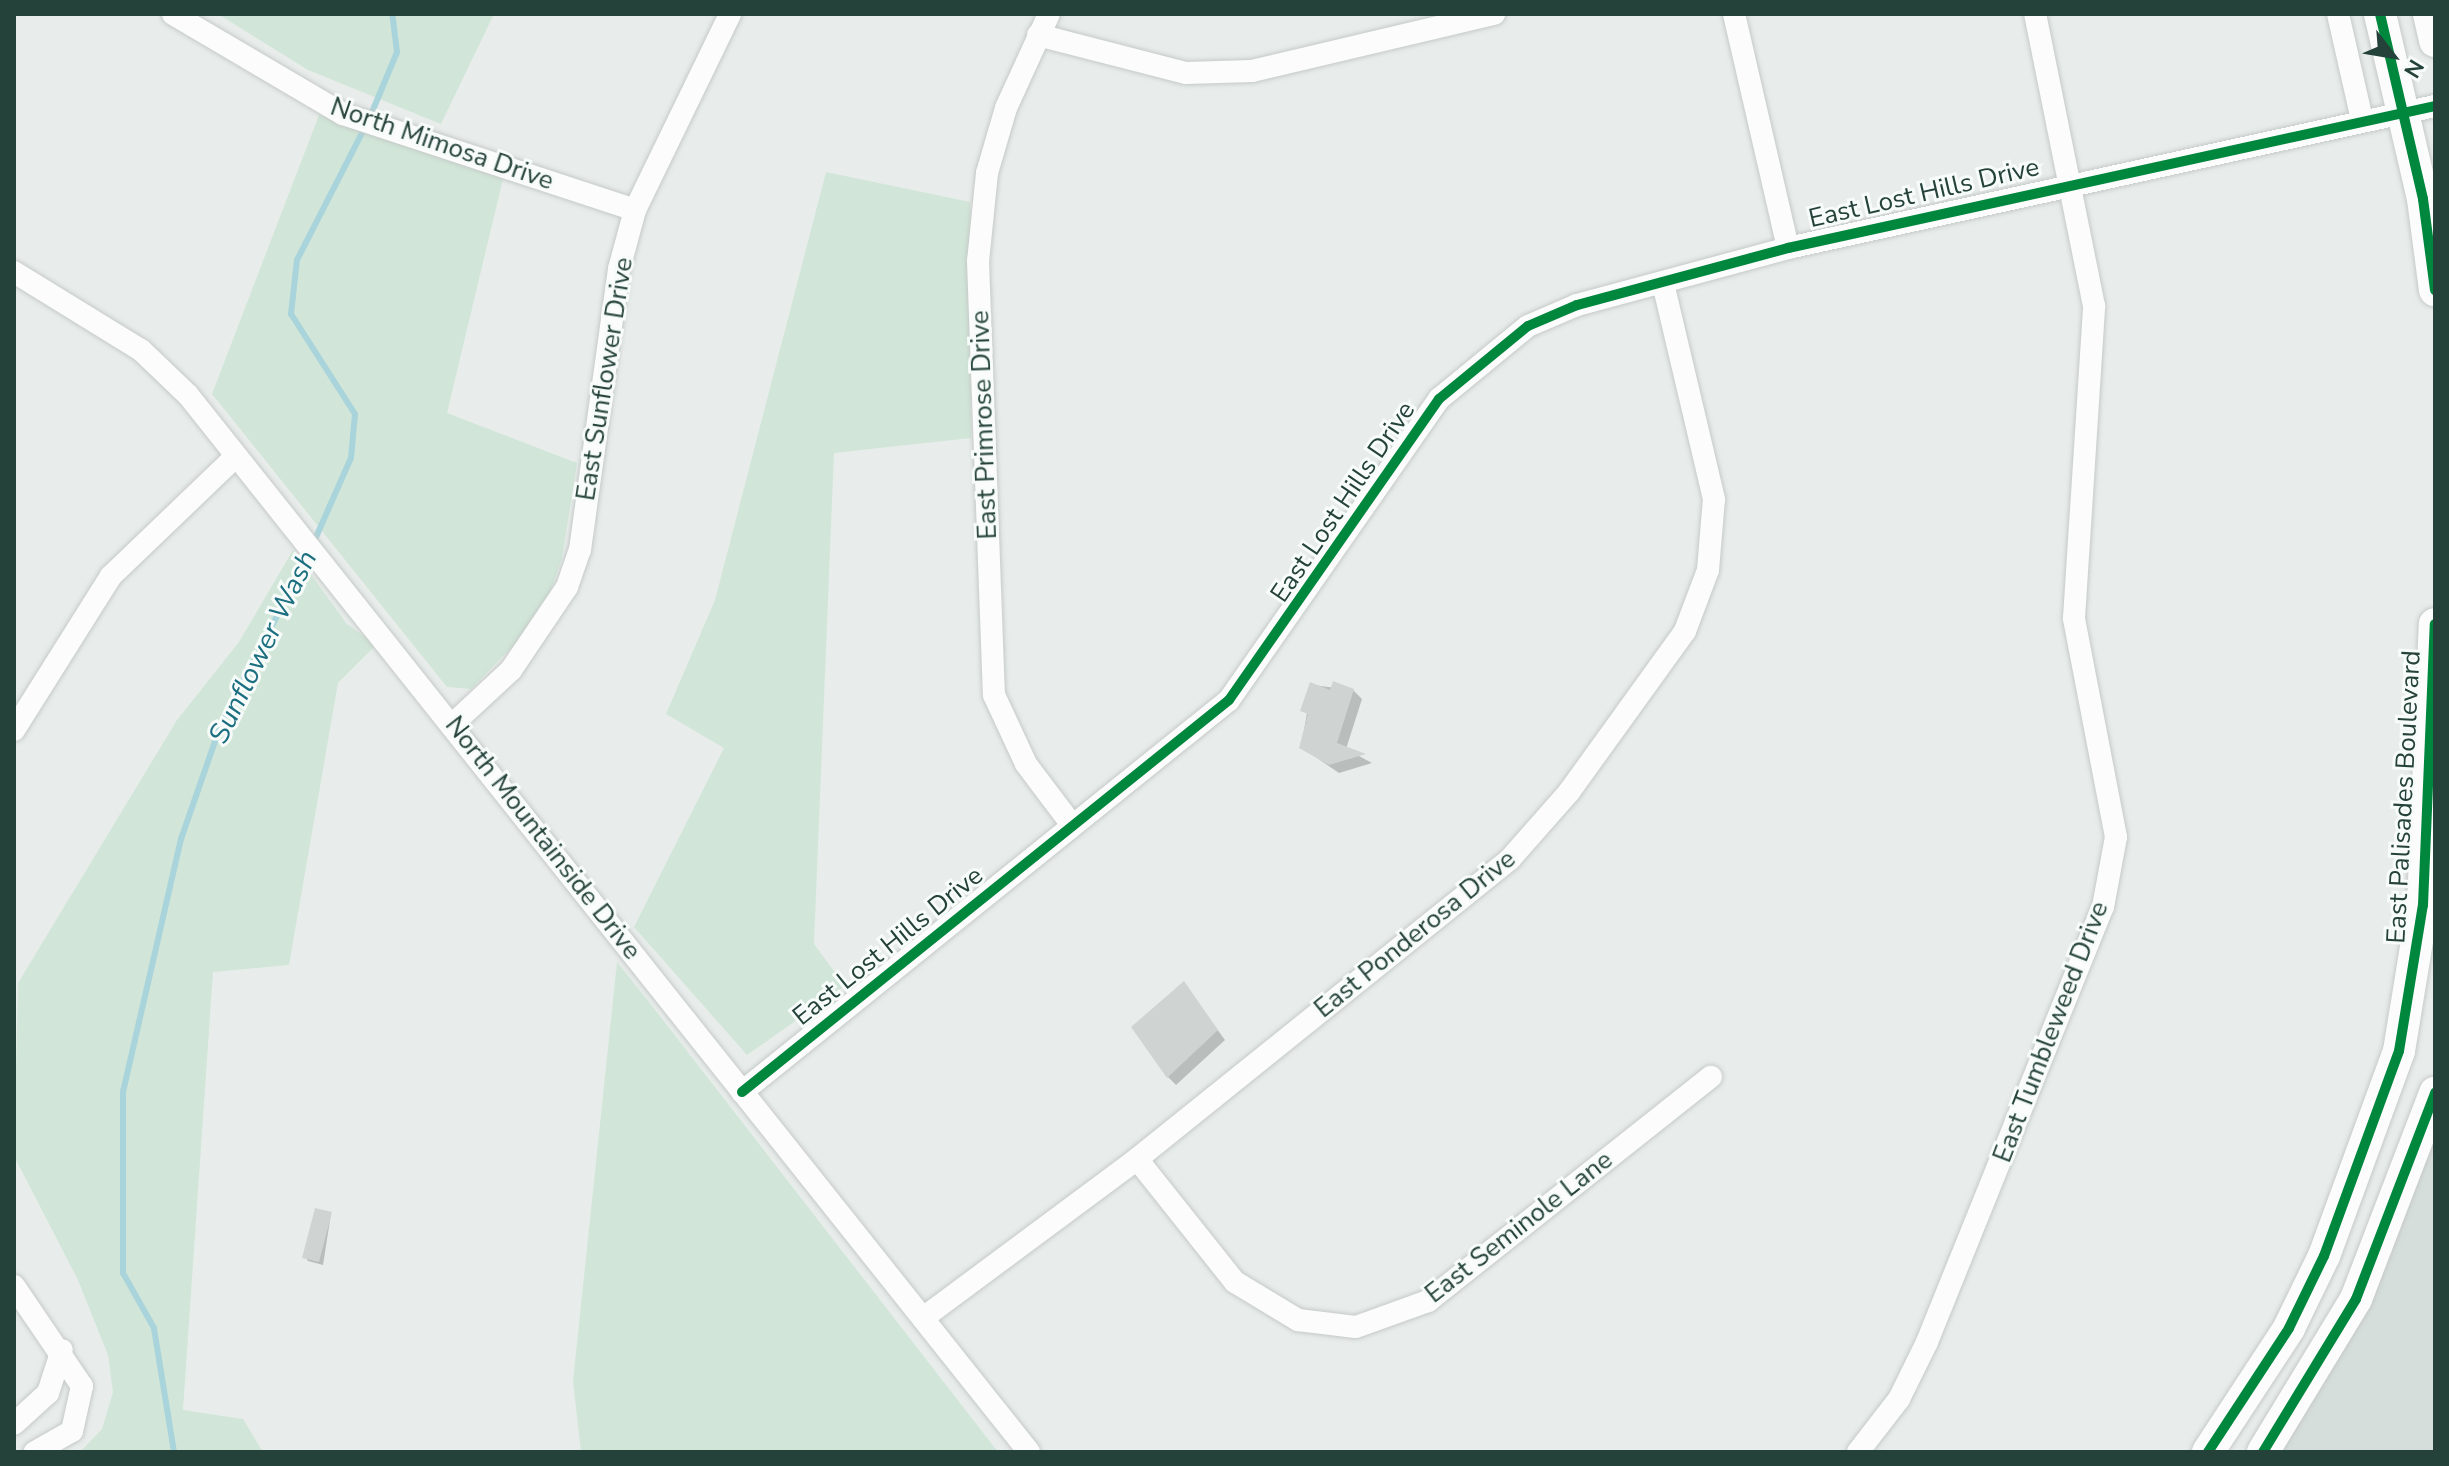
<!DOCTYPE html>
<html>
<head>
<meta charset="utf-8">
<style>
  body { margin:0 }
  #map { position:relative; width:2449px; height:1466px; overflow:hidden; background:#e8edeb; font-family:"Nunito Sans",sans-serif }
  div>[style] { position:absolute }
  .built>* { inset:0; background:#d6dedb }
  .green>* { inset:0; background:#d1e6d8 }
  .shadow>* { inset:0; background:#0003 }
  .stream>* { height:6px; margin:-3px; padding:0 3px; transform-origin:3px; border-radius:3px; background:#a9d4db }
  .building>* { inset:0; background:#cfd4d2 }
  .roads { filter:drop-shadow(0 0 2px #c5cac8) drop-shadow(0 0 2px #c5cac8) }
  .street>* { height:22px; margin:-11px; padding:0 11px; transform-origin:11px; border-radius:11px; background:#fcfcfc }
  .secondary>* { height:32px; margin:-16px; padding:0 16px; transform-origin:16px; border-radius:16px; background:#fcfcfc }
  .cycleway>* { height:10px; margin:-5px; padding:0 5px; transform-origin:5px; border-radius:5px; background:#00873e }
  span { translate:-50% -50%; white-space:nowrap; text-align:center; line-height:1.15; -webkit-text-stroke:6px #f7fbf9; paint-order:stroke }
  .street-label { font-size:26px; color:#24423a }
  .water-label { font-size:28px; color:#1c6f80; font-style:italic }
  .frame { position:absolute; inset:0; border:16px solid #24423a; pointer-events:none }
  .north { position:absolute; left:2353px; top:16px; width:80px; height:80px; -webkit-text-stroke:6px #f7fbf9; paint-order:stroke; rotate:121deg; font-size:22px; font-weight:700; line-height:32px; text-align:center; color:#24423a }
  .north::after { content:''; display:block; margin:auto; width:28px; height:36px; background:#24423a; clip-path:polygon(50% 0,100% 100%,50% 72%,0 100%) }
</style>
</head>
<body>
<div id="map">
  <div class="built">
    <i style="clip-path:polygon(2435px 1093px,2435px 1452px,2263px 1452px,2301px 1399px)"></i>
  </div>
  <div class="green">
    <i style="clip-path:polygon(218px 14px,494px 14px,441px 124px,308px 70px)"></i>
    <i style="clip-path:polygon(319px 115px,503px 179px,447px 413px,577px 463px,562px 558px,548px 598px,530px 628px,471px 689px,447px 687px,212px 394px)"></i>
    <i style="clip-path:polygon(826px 172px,970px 202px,971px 438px,834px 453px,814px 944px,845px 986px,747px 1055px,634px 927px,724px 748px,666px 714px,715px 600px)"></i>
    <i style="clip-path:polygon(293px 550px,347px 624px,376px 645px,338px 683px,289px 965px,213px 972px,183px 1410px,243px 1419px,263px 1452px,80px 1452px,102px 1429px,113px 1392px,108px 1355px,78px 1280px,14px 1156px,18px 983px,177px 720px,239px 642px)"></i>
    <i style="clip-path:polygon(617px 962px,649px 1002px,998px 1452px,581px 1452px,573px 1381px)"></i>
  </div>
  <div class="shadow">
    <i style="clip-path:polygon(1312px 685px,1353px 690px,1362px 699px,1346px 749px,1372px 763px,1339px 773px,1301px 747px)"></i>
    <i style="clip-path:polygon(1184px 984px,1225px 1040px,1176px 1085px,1168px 1077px)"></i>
    <i style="clip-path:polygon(331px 1214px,323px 1265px,308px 1261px,305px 1257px)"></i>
  </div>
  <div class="stream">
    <i style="left:370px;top:117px;width:70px;rotate:-67.4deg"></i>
    <i style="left:397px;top:52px;width:38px;rotate:-97deg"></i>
    <i style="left:313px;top:544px;width:94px;rotate:-66.2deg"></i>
    <i style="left:351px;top:458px;width:44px;rotate:-84.8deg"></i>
    <i style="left:355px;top:414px;width:119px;rotate:-122.6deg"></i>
    <i style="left:291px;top:314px;width:54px;rotate:-83.7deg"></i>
    <i style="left:297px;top:260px;width:149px;rotate:-62.9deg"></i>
    <i style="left:174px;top:1452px;width:126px;rotate:-99.2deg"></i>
    <i style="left:154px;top:1328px;width:63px;rotate:-119.4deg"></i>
    <i style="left:123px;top:1273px;width:181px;rotate:-90deg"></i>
    <i style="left:123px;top:1092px;width:260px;rotate:-77.1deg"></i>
    <i style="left:181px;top:839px;width:122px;rotate:-70.8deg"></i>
    <i style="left:221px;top:724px;width:191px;rotate:-62.6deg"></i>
  </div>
  <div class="building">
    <i style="clip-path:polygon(1333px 681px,1354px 689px,1337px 743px,1366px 754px,1329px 765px,1299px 748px,1308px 714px,1300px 711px,1310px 682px,1330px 690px)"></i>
    <i style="clip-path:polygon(1184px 981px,1218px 1030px,1167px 1078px,1131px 1027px)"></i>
    <i style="clip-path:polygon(315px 1208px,332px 1212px,319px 1262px,302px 1258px)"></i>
  </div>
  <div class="roads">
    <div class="street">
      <i style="left:173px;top:14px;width:197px;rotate:30.5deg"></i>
      <i style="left:343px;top:114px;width:307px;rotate:18.2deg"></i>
      <i style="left:1049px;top:14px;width:103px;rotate:114.6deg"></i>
      <i style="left:1006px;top:108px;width:68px;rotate:106.3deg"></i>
      <i style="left:987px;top:173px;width:88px;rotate:95.8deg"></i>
      <i style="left:978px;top:261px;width:434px;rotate:87.9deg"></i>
      <i style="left:994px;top:695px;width:76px;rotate:65.1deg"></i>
      <i style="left:1026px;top:764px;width:76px;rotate:53deg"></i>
      <i style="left:1734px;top:14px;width:240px;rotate:77deg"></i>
      <i style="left:2338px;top:14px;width:109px;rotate:77.2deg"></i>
      <i style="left:1038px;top:35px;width:153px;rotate:14.4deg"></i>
      <i style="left:1186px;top:73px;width:66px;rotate:-1.7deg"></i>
      <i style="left:1252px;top:71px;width:249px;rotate:-13.3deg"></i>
      <i style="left:14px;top:272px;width:149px;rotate:31.6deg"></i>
      <i style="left:141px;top:350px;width:65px;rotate:43.8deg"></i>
      <i style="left:188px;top:395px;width:1351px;rotate:51.49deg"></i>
      <i style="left:454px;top:723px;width:78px;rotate:-42.9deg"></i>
      <i style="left:511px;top:670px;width:100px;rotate:-56deg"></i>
      <i style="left:567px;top:587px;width:39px;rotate:-71deg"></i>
      <i style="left:580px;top:550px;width:284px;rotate:-82.1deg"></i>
      <i style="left:619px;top:269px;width:61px;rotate:-74.8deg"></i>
      <i style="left:635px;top:210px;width:218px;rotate:-64.1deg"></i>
      <i style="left:14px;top:730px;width:182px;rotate:-57.8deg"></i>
      <i style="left:111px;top:576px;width:173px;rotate:-43.8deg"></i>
      <i style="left:742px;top:1092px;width:625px;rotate:-38.83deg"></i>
      <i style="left:1229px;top:700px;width:367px;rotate:-55.1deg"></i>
      <i style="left:1439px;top:399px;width:115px;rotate:-39.4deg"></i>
      <i style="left:1528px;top:326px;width:53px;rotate:-23.2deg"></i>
      <i style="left:1577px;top:305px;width:219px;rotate:-15.1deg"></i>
      <i style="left:1788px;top:248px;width:662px;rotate:-12.38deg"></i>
      <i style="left:1137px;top:1159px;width:157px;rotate:51.5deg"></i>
      <i style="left:1235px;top:1282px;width:74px;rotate:31.1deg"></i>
      <i style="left:1298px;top:1320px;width:58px;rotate:6.9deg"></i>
      <i style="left:1356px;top:1327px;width:77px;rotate:-19.9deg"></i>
      <i style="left:1428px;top:1301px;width:361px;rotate:-38.4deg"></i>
      <i style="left:14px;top:1286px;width:121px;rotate:55.8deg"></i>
      <i style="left:82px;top:1386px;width:46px;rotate:102.5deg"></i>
      <i style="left:72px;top:1431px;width:43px;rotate:150.4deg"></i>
      <i style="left:923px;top:1318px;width:267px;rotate:-36.6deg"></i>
      <i style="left:1137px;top:1159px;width:479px;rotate:-38.8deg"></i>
      <i style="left:1510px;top:859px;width:89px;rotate:-48.6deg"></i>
      <i style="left:1569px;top:792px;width:198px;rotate:-54.2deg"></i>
      <i style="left:1685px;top:631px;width:65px;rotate:-69.3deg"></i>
      <i style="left:1708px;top:570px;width:71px;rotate:-85.2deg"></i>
      <i style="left:1714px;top:499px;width:222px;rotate:-103.3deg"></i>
      <i style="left:14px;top:1424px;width:46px;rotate:-42.4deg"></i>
      <i style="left:48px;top:1393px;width:45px;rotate:-72deg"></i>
      <i style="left:1858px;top:1452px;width:67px;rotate:-52.3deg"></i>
      <i style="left:1899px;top:1399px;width:64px;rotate:-63.8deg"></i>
      <i style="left:1927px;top:1342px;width:469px;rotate:-68deg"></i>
      <i style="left:2103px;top:907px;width:71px;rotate:-79.5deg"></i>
      <i style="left:2116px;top:837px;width:223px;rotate:-100.9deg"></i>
      <i style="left:2074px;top:618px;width:313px;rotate:-86.3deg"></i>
      <i style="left:2094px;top:306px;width:298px;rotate:-101.4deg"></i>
    </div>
    <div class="secondary">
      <i style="left:2380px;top:14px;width:190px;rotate:76.9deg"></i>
      <i style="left:2423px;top:199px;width:92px;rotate:82.5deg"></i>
      <i style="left:2429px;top:14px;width:28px;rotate:77deg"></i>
      <i style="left:2208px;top:1452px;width:148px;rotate:-56.8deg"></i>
      <i style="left:2289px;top:1328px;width:80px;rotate:-64.1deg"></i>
      <i style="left:2324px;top:1256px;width:218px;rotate:-69.9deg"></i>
      <i style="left:2399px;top:1051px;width:148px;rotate:-80.7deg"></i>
      <i style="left:2423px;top:905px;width:281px;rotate:-87.6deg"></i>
      <i style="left:2263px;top:1452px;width:179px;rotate:-58.7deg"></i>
      <i style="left:2356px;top:1299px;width:221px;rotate:-69deg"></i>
    </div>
  </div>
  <div class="cycleway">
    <i style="left:2380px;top:14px;width:190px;rotate:76.9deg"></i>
    <i style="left:2423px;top:199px;width:92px;rotate:82.5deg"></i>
    <i style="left:742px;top:1092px;width:625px;rotate:-38.83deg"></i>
    <i style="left:1229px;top:700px;width:367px;rotate:-55.1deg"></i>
    <i style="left:1439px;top:399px;width:115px;rotate:-39.4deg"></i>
    <i style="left:1528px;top:326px;width:53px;rotate:-23.2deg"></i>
    <i style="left:1577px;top:305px;width:219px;rotate:-15.1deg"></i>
    <i style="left:1788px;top:248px;width:662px;rotate:-12.38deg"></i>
    <i style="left:2208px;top:1452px;width:148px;rotate:-56.8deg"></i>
    <i style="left:2289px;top:1328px;width:80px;rotate:-64.1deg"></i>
    <i style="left:2324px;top:1256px;width:218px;rotate:-69.9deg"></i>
    <i style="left:2399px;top:1051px;width:148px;rotate:-80.7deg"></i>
    <i style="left:2423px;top:905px;width:281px;rotate:-87.6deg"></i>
    <i style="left:2263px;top:1452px;width:179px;rotate:-58.7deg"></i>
    <i style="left:2356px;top:1299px;width:221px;rotate:-69deg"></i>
  </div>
  <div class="street-label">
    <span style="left:442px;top:144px;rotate:19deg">North Mimosa Drive</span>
    <span style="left:1924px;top:193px;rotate:-13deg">East Lost Hills Drive</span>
    <span style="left:605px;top:379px;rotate:-81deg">East Sunflower Drive</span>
    <span style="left:984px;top:425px;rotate:-92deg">East Primrose Drive</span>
    <span style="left:1343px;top:502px;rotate:-56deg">East Lost Hills Drive</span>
    <span style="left:2404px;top:797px;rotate:-87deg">East Palisades Boulevard</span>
    <span style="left:543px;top:838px;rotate:52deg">North Mountainside Drive</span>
    <span style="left:1415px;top:934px;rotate:-39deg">East Ponderosa Drive</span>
    <span style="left:888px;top:946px;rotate:-39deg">East Lost Hills Drive</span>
    <span style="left:2051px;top:1032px;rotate:-69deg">East Tumbleweed Drive</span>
    <span style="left:1519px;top:1227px;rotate:-38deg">East Seminole Lane</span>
  </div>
  <div class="water-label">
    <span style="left:263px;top:647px;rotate:-64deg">Sunflower Wash</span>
  </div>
  <div class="frame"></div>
  <div class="north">N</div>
</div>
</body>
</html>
